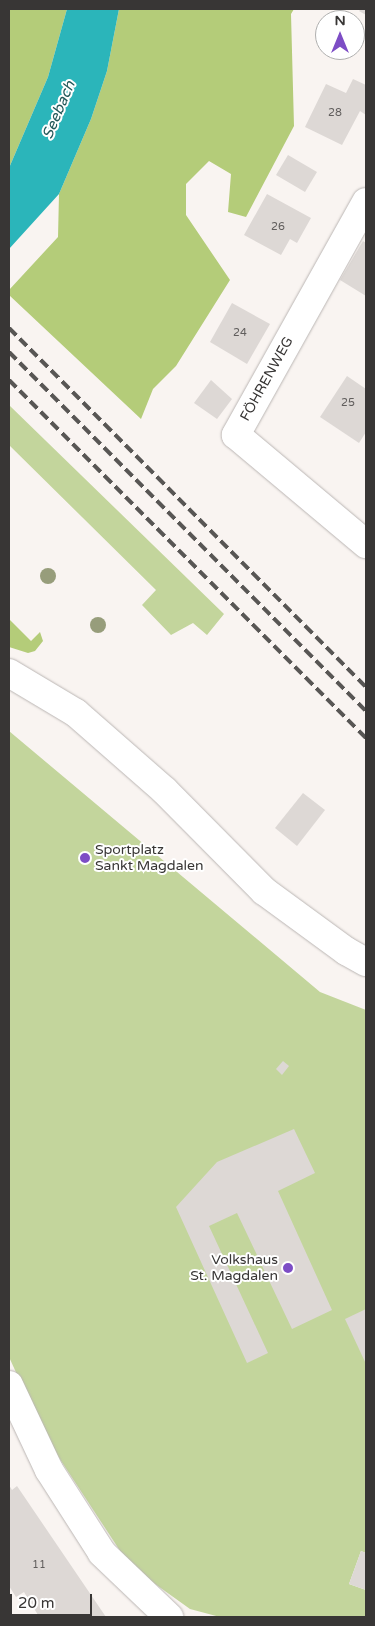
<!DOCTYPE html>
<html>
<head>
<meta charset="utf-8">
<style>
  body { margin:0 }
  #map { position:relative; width:375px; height:1626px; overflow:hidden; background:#f9f4f1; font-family:"Varela Round",sans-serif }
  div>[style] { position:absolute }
  .green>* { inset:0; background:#c3d59c }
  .forest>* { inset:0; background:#b4cc79 }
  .water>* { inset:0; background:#2bb5ba }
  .building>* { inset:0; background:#ddd8d5 }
  .roads { filter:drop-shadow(0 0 1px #bbb6b4) drop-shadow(0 0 1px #bbb6b4) }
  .minor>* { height:28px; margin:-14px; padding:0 14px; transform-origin:14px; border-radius:14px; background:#fff }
  .rail>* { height:4px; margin-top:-2px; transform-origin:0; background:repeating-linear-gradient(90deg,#585654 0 10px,transparent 0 15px) }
  .trees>* { width:16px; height:16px; margin:-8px; border-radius:50%; background:#979d7b }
  .dots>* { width:14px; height:14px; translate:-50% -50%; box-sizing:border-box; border:2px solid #fff; border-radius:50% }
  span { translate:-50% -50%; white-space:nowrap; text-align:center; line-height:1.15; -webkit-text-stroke:4px #fff; paint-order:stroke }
  .number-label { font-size:11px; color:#615e5d }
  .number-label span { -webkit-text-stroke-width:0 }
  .street-label { font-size:14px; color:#383635 }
  .poi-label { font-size:14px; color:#383635 }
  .left { translate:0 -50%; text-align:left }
  .right { translate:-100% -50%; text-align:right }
  .water-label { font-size:15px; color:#225859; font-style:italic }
  .frame { position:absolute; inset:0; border:10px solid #383635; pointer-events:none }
  .north { position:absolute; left:315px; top:10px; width:50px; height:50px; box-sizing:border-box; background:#fff; border:1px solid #afafae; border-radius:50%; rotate:0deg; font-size:14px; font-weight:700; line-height:20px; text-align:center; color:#383635 }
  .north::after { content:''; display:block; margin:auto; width:18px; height:22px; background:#7d4dc5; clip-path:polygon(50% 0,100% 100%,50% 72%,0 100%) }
  .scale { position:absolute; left:10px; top:1594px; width:82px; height:22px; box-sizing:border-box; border:2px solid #383635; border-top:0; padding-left:6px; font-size:15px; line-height:18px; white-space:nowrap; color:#383635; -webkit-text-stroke:4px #fff; paint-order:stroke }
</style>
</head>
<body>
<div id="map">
  <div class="green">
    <i style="clip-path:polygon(9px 405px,224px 614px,207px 635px,193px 623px,171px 635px,142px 605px,156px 590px,9px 445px)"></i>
    <i style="clip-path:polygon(9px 731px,320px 992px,366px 1010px,366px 1553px,361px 1551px,349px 1584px,366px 1590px,366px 1617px,220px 1617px,190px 1609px,130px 1566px,46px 1438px,9px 1357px)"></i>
  </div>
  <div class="forest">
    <i style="clip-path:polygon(10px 9px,67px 9px,48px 77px,9px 168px)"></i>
    <i style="clip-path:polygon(119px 9px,294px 9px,291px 14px,294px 126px,246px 217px,228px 212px,231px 174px,209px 161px,186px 184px,186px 215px,230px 280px,176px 366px,153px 389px,141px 419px,9px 295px,9px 290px,58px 237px,59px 194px,91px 119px,107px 71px)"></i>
    <i style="clip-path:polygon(9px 619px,31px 641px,40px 632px,43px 641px,35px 651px,28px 653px,9px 647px)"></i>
  </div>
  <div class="water">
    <i style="clip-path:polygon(67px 9px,119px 9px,107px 71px,91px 119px,59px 194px,9px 249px,9px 168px,48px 77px)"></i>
  </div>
  <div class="building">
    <i style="clip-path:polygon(361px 9px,366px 9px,366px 15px,359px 11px)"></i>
    <i style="clip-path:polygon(353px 79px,366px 85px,366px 115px,360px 111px,342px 145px,305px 127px,326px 84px,346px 93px)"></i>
    <i style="clip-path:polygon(288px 155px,317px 172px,305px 192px,276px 175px)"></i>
    <i style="clip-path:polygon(267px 194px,311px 218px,297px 243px,290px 239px,281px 255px,244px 235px)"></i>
    <i style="clip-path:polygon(363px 241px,366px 243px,366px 296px,340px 280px)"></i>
    <i style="clip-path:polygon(232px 303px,270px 324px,247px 364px,210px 342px)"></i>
    <i style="clip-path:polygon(347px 376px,366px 389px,366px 432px,359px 443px,320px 417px)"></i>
    <i style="clip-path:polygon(211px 380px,232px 399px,217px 419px,194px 403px)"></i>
    <i style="clip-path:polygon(303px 793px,325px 810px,297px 846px,275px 828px)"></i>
    <i style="clip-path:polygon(283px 1061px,289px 1066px,282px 1075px,276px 1069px)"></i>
    <i style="clip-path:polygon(294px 1129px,315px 1173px,278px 1191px,332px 1310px,292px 1329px,237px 1213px,209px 1226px,268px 1353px,247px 1363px,176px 1207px,217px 1162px)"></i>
    <i style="clip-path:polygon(366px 1309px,366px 1364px,345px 1319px)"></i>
    <i style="clip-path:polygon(9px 1485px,12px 1490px,17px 1486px,106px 1617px,33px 1617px,38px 1615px,24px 1592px,16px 1597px,9px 1586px)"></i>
    <i style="clip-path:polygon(361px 1551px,366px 1553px,366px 1590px,349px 1584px)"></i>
  </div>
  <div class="roads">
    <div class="minor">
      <i style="left:366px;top:202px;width:267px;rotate:119.2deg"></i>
      <i style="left:236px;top:435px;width:170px;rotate:40deg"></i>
      <i style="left:9px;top:673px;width:78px;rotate:30.8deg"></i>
      <i style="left:76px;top:713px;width:118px;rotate:41.2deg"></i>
      <i style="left:165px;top:791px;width:141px;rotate:45.3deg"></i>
      <i style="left:264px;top:891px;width:102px;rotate:36.2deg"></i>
      <i style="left:346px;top:951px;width:23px;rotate:29deg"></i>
      <i style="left:9px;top:1385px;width:94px;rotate:64.8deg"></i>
      <i style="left:49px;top:1470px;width:98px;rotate:57.4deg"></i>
      <i style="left:102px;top:1553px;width:93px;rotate:43.7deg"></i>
    </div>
  </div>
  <div class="rail">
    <i style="left:9px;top:328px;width:506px;rotate:45.16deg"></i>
    <i style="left:9px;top:352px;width:506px;rotate:45.16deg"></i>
    <i style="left:9px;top:380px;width:506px;rotate:45.08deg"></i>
  </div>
  <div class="trees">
    <i style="left:48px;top:576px"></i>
    <i style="left:98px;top:625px"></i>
  </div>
  <div class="dots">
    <i style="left:85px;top:858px;background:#7d4dc5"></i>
    <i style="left:288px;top:1268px;background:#7d4dc5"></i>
  </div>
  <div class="number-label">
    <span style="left:335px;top:113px">28</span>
    <span style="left:278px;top:227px">26</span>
    <span style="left:240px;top:333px">24</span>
    <span style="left:348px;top:403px">25</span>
    <span style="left:39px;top:1565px">11</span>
  </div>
  <div class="street-label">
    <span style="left:267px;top:379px;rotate:-61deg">FÖHRENWEG</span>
  </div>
  <div class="poi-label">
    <span class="left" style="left:95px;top:858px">Sportplatz<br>Sankt Magdalen</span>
    <span class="right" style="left:278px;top:1268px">Volkshaus<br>St. Magdalen</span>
  </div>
  <div class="water-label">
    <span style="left:59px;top:110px;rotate:-67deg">Seebach</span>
  </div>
  <div class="frame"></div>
  <div class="north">N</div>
  <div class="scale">20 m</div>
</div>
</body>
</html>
